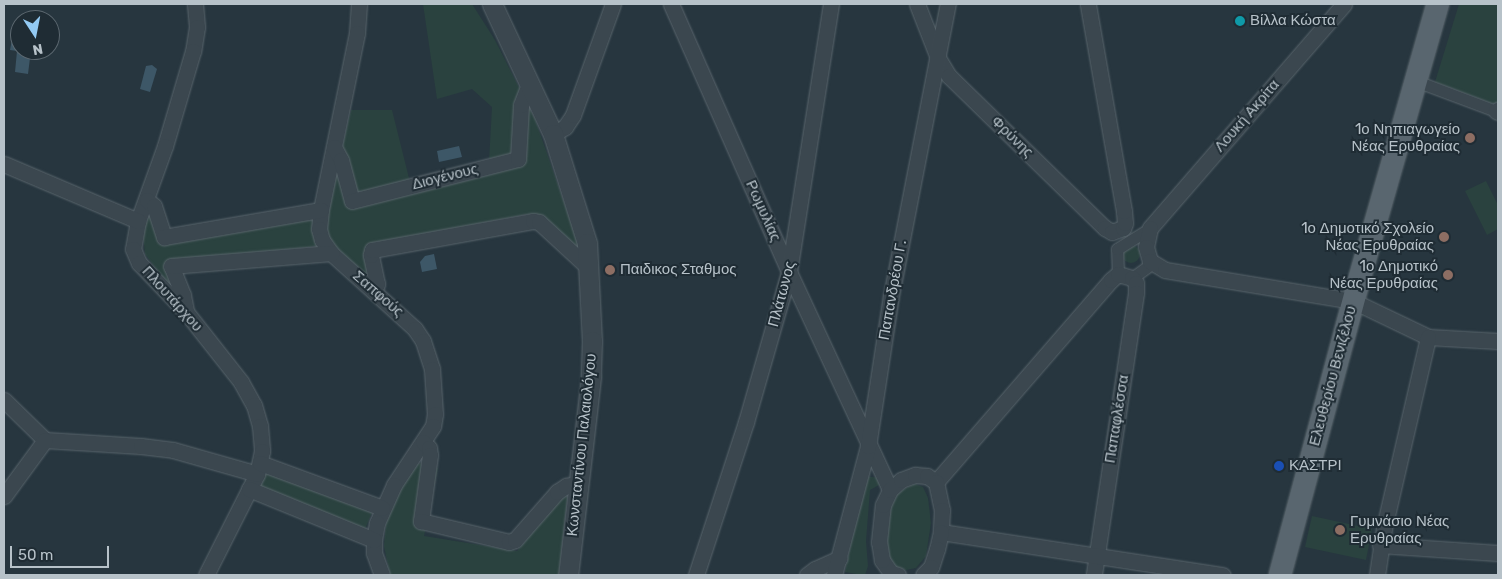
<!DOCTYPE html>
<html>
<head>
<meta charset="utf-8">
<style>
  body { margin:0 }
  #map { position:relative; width:1502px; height:579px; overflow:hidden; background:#27363f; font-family:Rubik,sans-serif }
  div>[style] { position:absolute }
  .green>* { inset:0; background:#2a423f }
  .round { border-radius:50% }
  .water>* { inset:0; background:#3d5767 }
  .roads { filter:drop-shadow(0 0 1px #59656c) drop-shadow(0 0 1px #59656c) }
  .pedestrian>* { height:11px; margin:-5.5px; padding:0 5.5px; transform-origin:5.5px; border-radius:5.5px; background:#3b474f }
  .minor>* { height:15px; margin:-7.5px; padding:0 7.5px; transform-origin:7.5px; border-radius:7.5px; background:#3b474f }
  .tertiary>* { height:19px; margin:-9.5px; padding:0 9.5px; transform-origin:9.5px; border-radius:9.5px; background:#3b474f }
  .primary>* { height:22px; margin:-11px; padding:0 11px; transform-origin:11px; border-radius:11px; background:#59666f }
  .dots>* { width:14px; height:14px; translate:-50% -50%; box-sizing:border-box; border:2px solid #1f2c34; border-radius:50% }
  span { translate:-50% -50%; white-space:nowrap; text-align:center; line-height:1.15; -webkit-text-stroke:4px #1f2c34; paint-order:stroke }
  .poi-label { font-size:15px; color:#b7c2c9 }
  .left { translate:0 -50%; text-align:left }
  .right { translate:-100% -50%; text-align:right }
  .street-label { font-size:15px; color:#b7c2c9 }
  .frame { position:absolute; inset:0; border:5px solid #b7c2c9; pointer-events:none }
  .north { position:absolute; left:10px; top:10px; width:50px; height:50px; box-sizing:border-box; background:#1f2c34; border:1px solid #5c6870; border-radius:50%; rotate:169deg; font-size:14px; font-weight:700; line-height:20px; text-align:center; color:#b7c2c9 }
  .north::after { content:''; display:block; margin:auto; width:18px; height:22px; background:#93caf3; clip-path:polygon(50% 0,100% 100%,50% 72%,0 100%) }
  .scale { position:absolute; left:10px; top:546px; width:99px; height:22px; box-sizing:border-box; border:2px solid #b7c2c9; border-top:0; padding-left:6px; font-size:15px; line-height:18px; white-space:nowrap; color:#b7c2c9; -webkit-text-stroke:4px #1f2c34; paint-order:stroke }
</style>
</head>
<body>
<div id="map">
  <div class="green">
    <i style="clip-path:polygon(423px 4px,472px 4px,495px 40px,535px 119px,580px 248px,576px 251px,539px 215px,528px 214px,372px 244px,372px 281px,318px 246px,165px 263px,171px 289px,145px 254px,143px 234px,149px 212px,165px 245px,326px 214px,351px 110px,392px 110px,413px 194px,492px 174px,489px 162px,492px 107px,472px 89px,437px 99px)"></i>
    <i style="clip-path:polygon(1459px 4px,1498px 4px,1498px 100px,1496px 105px,1435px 82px)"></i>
    <i style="clip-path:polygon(1486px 181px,1498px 205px,1498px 229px,1487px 235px,1465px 191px)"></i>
    <i class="round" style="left:1122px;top:245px;width:18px;height:18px"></i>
    <i style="clip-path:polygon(417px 463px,438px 468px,424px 536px,517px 551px,568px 490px,559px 575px,390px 575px,384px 546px,386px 523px,396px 493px)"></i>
    <i style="clip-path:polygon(265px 469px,373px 510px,365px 529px,259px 487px)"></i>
    <i style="clip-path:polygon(865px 476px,879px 478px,879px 485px,870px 490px,866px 541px,868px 566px,865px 575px,862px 575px,845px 572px)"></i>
    <i style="clip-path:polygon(915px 484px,923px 487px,928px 498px,931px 523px,926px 556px,916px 568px,906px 570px,896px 567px,887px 553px,887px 535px,891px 507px,898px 492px)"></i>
    <i style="clip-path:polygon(1312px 516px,1372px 529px,1366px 560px,1305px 547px)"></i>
  </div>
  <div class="water">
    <i style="clip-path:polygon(12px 39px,20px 40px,20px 50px,31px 50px,28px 74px,15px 72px,17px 51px,10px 50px)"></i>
    <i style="clip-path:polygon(152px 65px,157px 69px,150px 92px,140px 89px,146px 66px)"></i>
    <i style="clip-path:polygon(459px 146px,462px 157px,439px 162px,437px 151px)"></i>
    <i style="clip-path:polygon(434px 254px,437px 269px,422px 272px,420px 262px,425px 256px)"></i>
  </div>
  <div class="roads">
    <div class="pedestrian">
      <i style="left:1416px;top:81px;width:85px;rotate:20.6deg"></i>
      <i style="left:1496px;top:111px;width:4px;rotate:-63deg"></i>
      <i style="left:1118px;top:274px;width:25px;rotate:-92deg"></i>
      <i style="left:1117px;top:249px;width:39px;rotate:-32deg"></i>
      <i style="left:1132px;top:278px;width:26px;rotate:-36deg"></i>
    </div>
    <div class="minor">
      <i style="left:195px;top:4px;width:23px;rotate:85deg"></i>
      <i style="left:197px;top:27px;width:24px;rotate:99deg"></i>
      <i style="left:193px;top:51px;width:99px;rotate:106.4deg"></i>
      <i style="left:165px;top:146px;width:80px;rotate:109.8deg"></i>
      <i style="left:138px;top:221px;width:28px;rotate:100deg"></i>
      <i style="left:133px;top:249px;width:15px;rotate:67deg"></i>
      <i style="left:139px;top:263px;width:68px;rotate:46.2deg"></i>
      <i style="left:186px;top:312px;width:89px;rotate:51.8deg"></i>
      <i style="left:241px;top:382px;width:26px;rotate:61deg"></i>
      <i style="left:254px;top:405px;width:22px;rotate:74deg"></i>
      <i style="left:260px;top:426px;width:25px;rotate:85deg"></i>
      <i style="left:262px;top:451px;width:24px;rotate:102deg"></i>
      <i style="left:257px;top:474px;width:113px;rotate:116.8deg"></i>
      <i style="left:359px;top:4px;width:29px;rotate:94deg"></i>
      <i style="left:357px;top:33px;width:181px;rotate:101.5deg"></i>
      <i style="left:321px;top:210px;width:19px;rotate:96deg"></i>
      <i style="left:319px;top:229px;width:11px;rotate:75deg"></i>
      <i style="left:322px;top:240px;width:16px;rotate:55deg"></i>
      <i style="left:331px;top:253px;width:113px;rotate:42.1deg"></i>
      <i style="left:415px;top:329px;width:14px;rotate:56deg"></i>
      <i style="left:423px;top:341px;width:29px;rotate:72deg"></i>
      <i style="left:432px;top:369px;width:45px;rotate:86.2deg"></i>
      <i style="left:435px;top:414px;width:12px;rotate:99deg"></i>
      <i style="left:433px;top:426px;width:71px;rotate:123.5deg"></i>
      <i style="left:394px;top:485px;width:42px;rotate:114.1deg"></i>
      <i style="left:377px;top:523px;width:17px;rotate:100deg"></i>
      <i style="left:374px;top:540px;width:13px;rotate:90deg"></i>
      <i style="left:374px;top:553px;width:23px;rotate:70deg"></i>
      <i style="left:671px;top:4px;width:293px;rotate:66.2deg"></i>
      <i style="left:789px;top:272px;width:240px;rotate:65.1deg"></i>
      <i style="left:917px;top:4px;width:58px;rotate:68.7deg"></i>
      <i style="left:938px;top:58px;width:21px;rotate:59deg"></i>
      <i style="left:949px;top:76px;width:218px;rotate:44.3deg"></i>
      <i style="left:1105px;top:228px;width:8px;rotate:30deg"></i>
      <i style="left:1112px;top:232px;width:12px;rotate:-20deg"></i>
      <i style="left:1123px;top:228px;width:5px;rotate:-68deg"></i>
      <i style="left:1125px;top:223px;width:12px;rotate:-95deg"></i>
      <i style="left:1124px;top:211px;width:210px;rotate:-99.9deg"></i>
      <i style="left:1344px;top:4px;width:296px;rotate:130.9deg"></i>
      <i style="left:1150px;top:228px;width:19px;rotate:102deg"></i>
      <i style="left:1146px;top:247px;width:15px;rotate:74deg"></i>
      <i style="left:1150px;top:261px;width:17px;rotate:31deg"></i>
      <i style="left:1165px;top:270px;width:191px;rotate:9.4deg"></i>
      <i style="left:1353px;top:301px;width:83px;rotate:25.6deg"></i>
      <i style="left:1428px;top:337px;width:70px;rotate:3.3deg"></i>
      <i style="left:1496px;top:111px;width:2px;rotate:27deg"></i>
      <i style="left:553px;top:134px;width:14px;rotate:-30deg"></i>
      <i style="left:565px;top:127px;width:14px;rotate:-56deg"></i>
      <i style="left:573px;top:115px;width:118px;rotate:-70.2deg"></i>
      <i style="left:334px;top:147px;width:15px;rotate:62deg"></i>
      <i style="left:341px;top:160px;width:42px;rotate:75deg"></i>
      <i style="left:352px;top:201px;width:171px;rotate:-14.2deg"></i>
      <i style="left:518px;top:159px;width:54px;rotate:-86.8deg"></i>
      <i style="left:521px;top:105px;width:25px;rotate:-69deg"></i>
      <i style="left:4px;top:164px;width:146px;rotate:23deg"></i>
      <i style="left:147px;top:200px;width:9px;rotate:41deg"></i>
      <i style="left:154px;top:206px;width:33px;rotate:72deg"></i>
      <i style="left:164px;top:237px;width:159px;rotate:-9.8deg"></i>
      <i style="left:374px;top:291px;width:8px;rotate:-67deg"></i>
      <i style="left:377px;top:284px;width:30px;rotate:-102deg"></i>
      <i style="left:371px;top:255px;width:5px;rotate:-79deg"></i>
      <i style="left:372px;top:250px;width:164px;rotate:-10.2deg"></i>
      <i style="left:533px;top:221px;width:6px;rotate:9deg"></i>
      <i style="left:539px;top:222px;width:69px;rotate:42.7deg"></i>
      <i style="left:186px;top:311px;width:16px;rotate:-101deg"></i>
      <i style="left:183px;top:295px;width:31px;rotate:-112deg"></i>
      <i style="left:171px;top:266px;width:161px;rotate:-4.6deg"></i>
      <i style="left:4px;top:400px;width:57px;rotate:44.3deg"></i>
      <i style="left:45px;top:440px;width:96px;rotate:3.6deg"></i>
      <i style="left:141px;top:446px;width:32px;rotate:7deg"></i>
      <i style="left:173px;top:450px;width:87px;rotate:15.9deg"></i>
      <i style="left:423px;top:442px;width:8px;rotate:45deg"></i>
      <i style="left:429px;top:448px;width:7px;rotate:82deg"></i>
      <i style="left:430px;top:455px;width:67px;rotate:97.8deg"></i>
      <i style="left:421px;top:521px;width:90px;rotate:13.4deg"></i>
      <i style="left:509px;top:542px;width:6px;rotate:-18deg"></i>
      <i style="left:515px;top:540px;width:64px;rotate:-48.8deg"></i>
      <i style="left:557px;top:492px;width:11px;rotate:-34deg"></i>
      <i style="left:566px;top:486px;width:13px;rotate:-13deg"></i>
      <i style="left:260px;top:463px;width:130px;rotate:20.2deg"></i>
      <i style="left:936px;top:482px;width:267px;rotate:-49.1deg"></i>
      <i style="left:1111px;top:280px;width:9px;rotate:-41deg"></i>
      <i style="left:1118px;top:274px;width:15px;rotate:16deg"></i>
      <i style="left:1132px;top:278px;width:6px;rotate:51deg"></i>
      <i style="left:1136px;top:283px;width:10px;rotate:90deg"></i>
      <i style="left:1136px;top:293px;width:285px;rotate:98.5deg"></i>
      <i style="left:249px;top:489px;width:135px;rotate:22.2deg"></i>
      <i style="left:4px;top:496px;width:69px;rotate:-53.8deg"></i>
      <i style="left:941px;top:532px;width:285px;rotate:8.7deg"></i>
      <i style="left:1380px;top:545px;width:118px;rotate:3.9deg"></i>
      <i style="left:696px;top:575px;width:161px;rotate:-71.9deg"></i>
      <i style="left:746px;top:422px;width:156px;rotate:-74deg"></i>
      <i style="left:789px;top:272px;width:271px;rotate:-81.1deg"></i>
      <i style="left:807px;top:575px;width:10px;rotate:-37deg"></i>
      <i style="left:815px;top:569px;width:27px;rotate:-24deg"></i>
      <i style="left:834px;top:575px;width:133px;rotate:-75.2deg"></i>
      <i style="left:868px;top:446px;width:152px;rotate:-81.3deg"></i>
      <i style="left:891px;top:296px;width:298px;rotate:-79deg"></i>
      <i style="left:898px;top:575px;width:7px;rotate:-164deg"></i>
      <i style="left:891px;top:573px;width:16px;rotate:-125deg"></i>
      <i style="left:882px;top:560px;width:18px;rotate:-99deg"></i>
      <i style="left:879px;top:542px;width:37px;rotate:-84deg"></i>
      <i style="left:883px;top:505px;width:17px;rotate:-65deg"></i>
      <i style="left:890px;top:490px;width:15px;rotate:-42deg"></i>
      <i style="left:901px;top:480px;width:15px;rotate:-20deg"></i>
      <i style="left:915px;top:475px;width:12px;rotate:5deg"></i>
      <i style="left:927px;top:476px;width:11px;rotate:34deg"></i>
      <i style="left:936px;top:482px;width:29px;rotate:78deg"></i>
      <i style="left:942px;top:510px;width:22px;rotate:93deg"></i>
      <i style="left:941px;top:532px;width:17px;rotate:103deg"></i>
      <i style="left:937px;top:549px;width:19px;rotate:108deg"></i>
      <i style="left:931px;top:567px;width:11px;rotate:135deg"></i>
      <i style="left:1377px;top:575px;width:48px;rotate:-81.5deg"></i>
      <i style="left:1384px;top:528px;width:196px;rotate:-77deg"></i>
    </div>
    <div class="tertiary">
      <i style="left:492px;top:4px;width:144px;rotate:64.9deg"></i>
      <i style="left:553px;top:134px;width:114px;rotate:72.7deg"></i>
      <i style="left:587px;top:243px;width:98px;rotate:87.1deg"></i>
      <i style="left:592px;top:341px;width:36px;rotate:92deg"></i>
      <i style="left:591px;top:377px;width:199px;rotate:96.6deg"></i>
    </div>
    <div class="primary">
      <i style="left:1280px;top:575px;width:301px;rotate:-75deg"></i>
      <i style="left:1358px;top:284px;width:291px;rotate:-74.1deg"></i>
    </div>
  </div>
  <div class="dots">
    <i style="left:1240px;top:21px;background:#0f9aa8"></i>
    <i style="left:1470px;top:138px;background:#8d6e63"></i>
    <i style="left:1444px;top:237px;background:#8d6e63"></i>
    <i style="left:610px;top:270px;background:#8d6e63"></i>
    <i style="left:1448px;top:275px;background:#8d6e63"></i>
    <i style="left:1279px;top:466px;background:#1a4fb4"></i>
    <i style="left:1340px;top:530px;background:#8d6e63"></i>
  </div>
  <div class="poi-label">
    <span class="left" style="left:1250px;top:21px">Βίλλα Κώστα</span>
    <span class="right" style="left:1460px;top:138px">1ο Νηπιαγωγείο<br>Νέας Ερυθραίας</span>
    <span class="right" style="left:1434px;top:237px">1ο Δημοτικό Σχολείο<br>Νέας Ερυθραίας</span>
    <span class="right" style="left:1438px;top:275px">1ο Δημοτικό<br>Νέας Ερυθραίας</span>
    <span class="left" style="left:620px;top:270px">Παιδικος Σταθμος</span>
    <span class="left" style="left:1289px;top:466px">ΚΑΣΤΡΙ</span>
    <span class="left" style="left:1350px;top:530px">Γυμνάσιο Νέας<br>Ερυθραίας</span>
  </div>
  <div class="street-label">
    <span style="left:1247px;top:116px;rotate:-49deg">Λουκή Ακρίτα</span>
    <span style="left:1012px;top:137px;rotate:44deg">Φρύνης</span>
    <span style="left:445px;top:177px;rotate:-14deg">Διογένους</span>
    <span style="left:763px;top:211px;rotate:66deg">Ρωμυλίας</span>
    <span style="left:893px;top:290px;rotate:-80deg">Παπανδρέου Γ.</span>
    <span style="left:378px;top:294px;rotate:41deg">Σαπφούς</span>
    <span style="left:782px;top:294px;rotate:-75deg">Πλάτωνος</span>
    <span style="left:172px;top:299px;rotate:48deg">Πλουτάρχου</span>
    <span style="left:1333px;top:376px;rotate:-75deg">Ελευθερίου Βενιζέλου</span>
    <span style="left:1117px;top:419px;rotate:-81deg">Παπαφλέσσα</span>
    <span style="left:582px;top:445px;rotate:-84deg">Κωνσταντίνου Παλαιολόγου</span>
  </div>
  <div class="frame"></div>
  <div class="north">N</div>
  <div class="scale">50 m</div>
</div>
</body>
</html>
